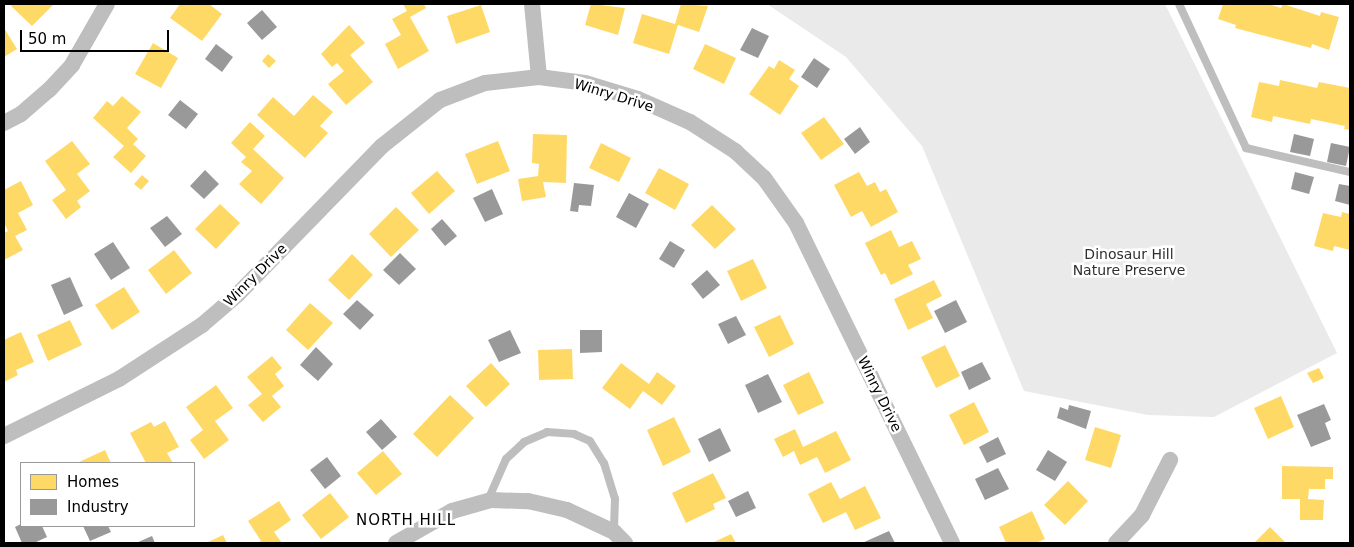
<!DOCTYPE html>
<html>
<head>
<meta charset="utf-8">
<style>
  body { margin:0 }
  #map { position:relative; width:1354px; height:547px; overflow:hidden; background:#fff; font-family:"DejaVu Sans",sans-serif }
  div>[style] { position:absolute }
  .green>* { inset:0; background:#eaeaea }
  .homes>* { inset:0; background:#ffd966 }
  .industry>* { inset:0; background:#999 }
  .service>* { height:8px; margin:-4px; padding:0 4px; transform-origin:4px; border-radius:4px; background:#bebebe }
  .minor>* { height:16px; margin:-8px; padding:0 8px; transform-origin:8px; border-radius:8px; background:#bebebe }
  span { translate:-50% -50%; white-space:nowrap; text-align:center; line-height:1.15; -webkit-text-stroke:5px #fff; paint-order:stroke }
  .street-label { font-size:14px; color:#000 }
  .park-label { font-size:14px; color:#2f2f2f }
  .neighbourhood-label { font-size:15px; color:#000; letter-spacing:1px }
  .frame { position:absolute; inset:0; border:5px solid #000; pointer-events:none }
  .legend { position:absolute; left:20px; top:462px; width:175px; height:65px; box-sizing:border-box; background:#fff; border:1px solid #999; margin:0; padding:6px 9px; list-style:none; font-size:15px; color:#000 }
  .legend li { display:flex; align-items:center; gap:10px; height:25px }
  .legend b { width:25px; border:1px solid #999 }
  .scale { position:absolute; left:20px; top:30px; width:149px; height:22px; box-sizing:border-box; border:2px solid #000; border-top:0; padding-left:6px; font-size:15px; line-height:18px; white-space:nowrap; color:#000; -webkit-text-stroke:4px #fff; paint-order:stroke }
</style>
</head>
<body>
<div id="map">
  <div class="green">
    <i style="clip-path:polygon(767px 4px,1165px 4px,1337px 353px,1214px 417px,1148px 415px,1024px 391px,922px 146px,846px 57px)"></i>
  </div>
  <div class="homes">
    <i style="clip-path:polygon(13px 4px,54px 4px,32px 26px,11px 6px)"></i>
    <i style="clip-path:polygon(180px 4px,209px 4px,222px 14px,202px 41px,170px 18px)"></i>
    <i style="clip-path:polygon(403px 4px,424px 4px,426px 8px,410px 17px,429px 51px,398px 69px,385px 44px,401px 35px,392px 19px,407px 11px)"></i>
    <i style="clip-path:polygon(591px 4px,625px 8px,618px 35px,585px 25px)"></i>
    <i style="clip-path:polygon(681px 4px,708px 6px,699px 32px,678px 25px,669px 54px,633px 43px,642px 14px,675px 24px)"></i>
    <i style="clip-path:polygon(1223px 4px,1268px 4px,1281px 8px,1283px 4px,1320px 16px,1321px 12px,1339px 17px,1329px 50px,1312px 44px,1311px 48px,1235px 28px,1236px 25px,1218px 19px)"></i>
    <i style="clip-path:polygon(481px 5px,490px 32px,456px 44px,447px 16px)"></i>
    <i style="clip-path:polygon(349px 25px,365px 43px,350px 55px,373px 82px,346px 105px,328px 84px,344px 71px,337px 63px,332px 67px,321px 54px)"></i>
    <i style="clip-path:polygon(4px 28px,17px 49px,4px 57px)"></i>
    <i style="clip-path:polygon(153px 43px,178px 58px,161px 88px,135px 74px)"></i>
    <i style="clip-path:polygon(705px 44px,736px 58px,724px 84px,693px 69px)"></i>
    <i style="clip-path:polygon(268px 54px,276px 61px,269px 68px,262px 61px)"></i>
    <i style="clip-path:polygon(779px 60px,795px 70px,789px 79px,799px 86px,780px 115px,749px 94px,769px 66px,774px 69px)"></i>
    <i style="clip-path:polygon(1280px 80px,1317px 88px,1319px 82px,1350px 88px,1350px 130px,1344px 129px,1345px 126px,1311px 119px,1310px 124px,1273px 116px,1272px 122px,1251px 117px,1259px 82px,1279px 86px)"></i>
    <i style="clip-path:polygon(313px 95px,333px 112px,320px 126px,328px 133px,305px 158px,257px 115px,273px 97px,294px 116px)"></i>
    <i style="clip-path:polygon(122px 96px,141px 112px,127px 128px,138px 139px,133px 144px,146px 156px,131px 173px,113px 157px,124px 146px,93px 118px,107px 101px,113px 106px)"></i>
    <i style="clip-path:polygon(824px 117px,844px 144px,821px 160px,801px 133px)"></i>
    <i style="clip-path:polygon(250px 122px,265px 136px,253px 149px,284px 178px,261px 204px,239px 184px,252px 171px,241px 162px,246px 157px,231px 143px)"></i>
    <i style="clip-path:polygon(533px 134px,567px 135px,566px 183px,543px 182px,546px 197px,522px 201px,518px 179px,538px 176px,539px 164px,532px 163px)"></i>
    <i style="clip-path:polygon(72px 141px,90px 164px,77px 174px,90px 191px,77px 201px,81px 207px,66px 219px,52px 200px,66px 190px,45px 161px)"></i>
    <i style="clip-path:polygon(498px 141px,510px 171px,477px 184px,465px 154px)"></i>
    <i style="clip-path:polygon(601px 143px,631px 158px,619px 182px,589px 168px)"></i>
    <i style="clip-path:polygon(659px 168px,689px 184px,675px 210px,645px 193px)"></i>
    <i style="clip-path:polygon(437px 171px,455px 191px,429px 214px,411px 193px)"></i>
    <i style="clip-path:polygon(859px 172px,867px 186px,875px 182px,880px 192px,886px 189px,898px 212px,871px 227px,862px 211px,851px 217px,834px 185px)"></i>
    <i style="clip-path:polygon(142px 175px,149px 181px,141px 190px,134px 184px)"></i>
    <i style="clip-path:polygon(21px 181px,33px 205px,18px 213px,27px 230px,15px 236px,23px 250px,4px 260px,4px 233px,8px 231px,4px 223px,4px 190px)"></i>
    <i style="clip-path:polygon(220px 204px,240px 223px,216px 249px,195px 229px)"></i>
    <i style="clip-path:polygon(712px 205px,736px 229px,715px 249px,691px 225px)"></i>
    <i style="clip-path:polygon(396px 207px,419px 230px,391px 257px,369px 234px)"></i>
    <i style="clip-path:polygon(1342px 212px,1350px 214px,1350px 250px,1334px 246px,1333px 251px,1314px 246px,1323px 213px,1341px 217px)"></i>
    <i style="clip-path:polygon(891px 230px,899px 247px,912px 241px,921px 259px,908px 265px,913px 274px,891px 285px,885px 273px,881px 275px,865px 243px)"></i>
    <i style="clip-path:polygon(174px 250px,192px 273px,166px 294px,148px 270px)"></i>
    <i style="clip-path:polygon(352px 254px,373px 275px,349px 300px,328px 280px)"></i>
    <i style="clip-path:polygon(753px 259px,767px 288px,741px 301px,727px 271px)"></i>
    <i style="clip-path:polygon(934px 280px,942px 296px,926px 304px,933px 318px,908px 330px,894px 299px)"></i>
    <i style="clip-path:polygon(124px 287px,140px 312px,112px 330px,95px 305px)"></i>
    <i style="clip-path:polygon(310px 303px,333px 323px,308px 350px,286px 330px)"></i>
    <i style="clip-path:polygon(780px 315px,794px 344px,769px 357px,754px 327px)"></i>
    <i style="clip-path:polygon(70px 320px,82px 345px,48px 361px,37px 335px)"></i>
    <i style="clip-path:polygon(21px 332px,34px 362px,16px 370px,18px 375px,4px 382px,4px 340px)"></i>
    <i style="clip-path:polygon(945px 345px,960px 376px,936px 388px,921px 357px)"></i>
    <i style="clip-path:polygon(572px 349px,573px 379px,539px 380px,538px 350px)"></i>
    <i style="clip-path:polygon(272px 356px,282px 368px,275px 374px,284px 386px,272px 396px,281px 407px,263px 422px,248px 405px,262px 394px,247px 377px)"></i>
    <i style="clip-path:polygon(491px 363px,510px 384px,486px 407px,466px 386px)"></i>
    <i style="clip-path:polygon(621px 363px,649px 384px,657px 372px,676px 386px,662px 405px,643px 391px,630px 409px,602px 388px)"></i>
    <i style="clip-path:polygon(1319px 368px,1324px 378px,1313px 383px,1307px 373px)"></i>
    <i style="clip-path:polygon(809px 372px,824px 403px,798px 415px,783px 385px)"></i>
    <i style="clip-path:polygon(216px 385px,233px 408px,215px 421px,229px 440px,204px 459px,190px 440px,203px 430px,186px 407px)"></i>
    <i style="clip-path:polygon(450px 395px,474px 418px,437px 457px,413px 434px)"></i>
    <i style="clip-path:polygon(1281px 396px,1294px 427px,1268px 439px,1254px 408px)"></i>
    <i style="clip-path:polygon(974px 402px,989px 432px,964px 445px,949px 415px)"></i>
    <i style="clip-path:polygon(674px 417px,691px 452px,663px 466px,647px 430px)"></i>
    <i style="clip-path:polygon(165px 421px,179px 447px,167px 453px,173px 463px,146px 463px,130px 433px,151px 422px,154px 427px)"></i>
    <i style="clip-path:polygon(1095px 427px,1121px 435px,1111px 468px,1085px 460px)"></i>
    <i style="clip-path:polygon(795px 429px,803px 447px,836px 431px,851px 460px,825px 473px,817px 457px,800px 465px,794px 451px,783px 457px,774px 439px)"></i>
    <i style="clip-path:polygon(105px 450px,111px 463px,77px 463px)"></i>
    <i style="clip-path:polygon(383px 451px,402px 474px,376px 495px,357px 473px)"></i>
    <i style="clip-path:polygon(1282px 466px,1333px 467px,1333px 479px,1325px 479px,1325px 489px,1309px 489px,1308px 499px,1324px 500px,1323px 520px,1300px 520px,1300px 499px,1282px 499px)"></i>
    <i style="clip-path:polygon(713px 473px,726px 498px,713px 504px,715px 509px,686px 523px,672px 493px)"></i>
    <i style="clip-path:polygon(1068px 481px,1088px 501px,1065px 525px,1044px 505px)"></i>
    <i style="clip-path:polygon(831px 482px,840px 499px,865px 486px,881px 518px,855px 530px,846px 512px,823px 523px,808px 494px)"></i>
    <i style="clip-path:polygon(330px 493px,349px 517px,321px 539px,302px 515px)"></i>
    <i style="clip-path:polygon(279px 501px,291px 520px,274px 532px,282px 543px,257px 543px,261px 541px,248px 521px)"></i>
    <i style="clip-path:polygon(1032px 511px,1045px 539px,1036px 543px,1006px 543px,999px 527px)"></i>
    <i style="clip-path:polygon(1270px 527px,1286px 543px,1254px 543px)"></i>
    <i style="clip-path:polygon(731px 534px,736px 543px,712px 543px)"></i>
    <i style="clip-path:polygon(223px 535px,227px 543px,206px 543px)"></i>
  </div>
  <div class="industry">
    <i style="clip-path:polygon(262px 10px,277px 27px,262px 40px,247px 23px)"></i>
    <i style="clip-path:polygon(752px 28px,769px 36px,758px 58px,740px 50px)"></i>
    <i style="clip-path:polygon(216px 44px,233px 57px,222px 72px,205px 59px)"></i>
    <i style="clip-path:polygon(814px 58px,830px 69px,817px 88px,801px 77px)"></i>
    <i style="clip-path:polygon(180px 100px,198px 114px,186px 129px,168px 115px)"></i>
    <i style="clip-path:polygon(860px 127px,870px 142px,855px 154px,844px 139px)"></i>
    <i style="clip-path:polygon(1294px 134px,1314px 139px,1310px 156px,1290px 152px)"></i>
    <i style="clip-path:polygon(1331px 143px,1350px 147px,1346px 166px,1327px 162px)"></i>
    <i style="clip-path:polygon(205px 170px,219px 184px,204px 199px,190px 186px)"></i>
    <i style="clip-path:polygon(1295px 172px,1314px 177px,1309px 194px,1291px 189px)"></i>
    <i style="clip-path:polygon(574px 183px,594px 185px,591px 206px,579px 205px,578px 212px,570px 211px)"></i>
    <i style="clip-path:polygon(1339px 184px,1350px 186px,1350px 205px,1335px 201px)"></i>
    <i style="clip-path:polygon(492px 189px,503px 214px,485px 222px,473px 198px)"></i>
    <i style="clip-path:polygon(629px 193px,649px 204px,636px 228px,616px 217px)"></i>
    <i style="clip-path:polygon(167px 216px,182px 234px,165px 247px,150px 228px)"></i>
    <i style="clip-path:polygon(442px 219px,457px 236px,445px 246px,431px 229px)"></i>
    <i style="clip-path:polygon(670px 241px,685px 250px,674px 268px,659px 259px)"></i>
    <i style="clip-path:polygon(113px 242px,130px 268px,111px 280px,94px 254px)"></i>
    <i style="clip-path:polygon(400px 253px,416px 269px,399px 285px,383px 270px)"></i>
    <i style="clip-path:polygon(707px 270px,720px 285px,703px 299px,691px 284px)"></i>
    <i style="clip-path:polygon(70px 277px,83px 306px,64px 315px,51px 285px)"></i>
    <i style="clip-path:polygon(357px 300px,374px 315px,360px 330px,343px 314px)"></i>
    <i style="clip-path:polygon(956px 300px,967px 322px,945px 333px,934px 311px)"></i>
    <i style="clip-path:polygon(736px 316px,746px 335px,728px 344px,718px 324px)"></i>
    <i style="clip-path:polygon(510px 330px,521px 353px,499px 362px,488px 340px)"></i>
    <i style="clip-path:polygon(580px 330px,602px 330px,602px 352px,580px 353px)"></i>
    <i style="clip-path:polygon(316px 347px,333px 364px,318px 381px,300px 365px)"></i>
    <i style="clip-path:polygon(982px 362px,991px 379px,969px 390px,961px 372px)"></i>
    <i style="clip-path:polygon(768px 374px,782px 402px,758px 413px,745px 385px)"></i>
    <i style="clip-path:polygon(1324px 404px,1331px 420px,1325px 423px,1331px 439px,1311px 447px,1297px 415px)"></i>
    <i style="clip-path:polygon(1069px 405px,1091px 411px,1086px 429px,1057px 418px,1060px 407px,1068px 410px)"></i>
    <i style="clip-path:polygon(381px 419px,397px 437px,382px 450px,366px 432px)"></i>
    <i style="clip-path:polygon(720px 428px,731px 451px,709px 462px,698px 439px)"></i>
    <i style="clip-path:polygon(998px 437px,1006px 454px,987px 463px,979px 447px)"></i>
    <i style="clip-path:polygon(1048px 450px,1067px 462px,1055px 481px,1036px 470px)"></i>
    <i style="clip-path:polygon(327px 457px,341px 476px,325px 489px,310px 470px)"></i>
    <i style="clip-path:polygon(998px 468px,1009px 489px,985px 500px,975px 479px)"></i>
    <i style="clip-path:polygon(748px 491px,756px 508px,736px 517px,728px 501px)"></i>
    <i style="clip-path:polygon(21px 524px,42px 526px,47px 537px,34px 543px,22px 543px,15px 527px)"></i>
    <i style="clip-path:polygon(83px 526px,108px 526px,111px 532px,90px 541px)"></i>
    <i style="clip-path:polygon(889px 531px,895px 543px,862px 543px)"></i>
    <i style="clip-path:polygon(152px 536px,155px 543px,136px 543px)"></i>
  </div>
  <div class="service">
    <i style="left:1179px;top:4px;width:159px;rotate:65deg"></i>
    <i style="left:1246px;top:148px;width:107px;rotate:13deg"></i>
    <i style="left:488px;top:500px;width:45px;rotate:-66.3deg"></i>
    <i style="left:506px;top:459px;width:25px;rotate:-43deg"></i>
    <i style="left:524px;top:442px;width:25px;rotate:-23deg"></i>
    <i style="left:547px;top:432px;width:27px;rotate:4deg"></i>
    <i style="left:574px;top:434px;width:17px;rotate:24deg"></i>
    <i style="left:590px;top:441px;width:26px;rotate:58deg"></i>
    <i style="left:604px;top:463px;width:38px;rotate:73deg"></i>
    <i style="left:615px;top:499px;width:33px;rotate:92deg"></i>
  </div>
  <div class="minor">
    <i style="left:532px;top:4px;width:73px;rotate:84.5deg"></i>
    <i style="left:4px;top:123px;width:19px;rotate:-28deg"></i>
    <i style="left:21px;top:114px;width:37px;rotate:-41deg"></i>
    <i style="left:49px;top:90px;width:34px;rotate:-47deg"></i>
    <i style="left:72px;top:65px;width:70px;rotate:-60.2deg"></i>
    <i style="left:4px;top:436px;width:128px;rotate:-26.4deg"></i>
    <i style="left:119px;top:379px;width:99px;rotate:-33deg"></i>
    <i style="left:202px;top:325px;width:48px;rotate:-40.7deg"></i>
    <i style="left:238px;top:294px;width:206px;rotate:-45.8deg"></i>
    <i style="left:382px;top:146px;width:74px;rotate:-38.4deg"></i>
    <i style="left:440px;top:100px;width:48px;rotate:-20.7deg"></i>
    <i style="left:485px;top:83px;width:54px;rotate:-6.3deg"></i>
    <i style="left:539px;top:77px;width:46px;rotate:7.4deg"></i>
    <i style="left:585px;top:83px;width:55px;rotate:16.8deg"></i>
    <i style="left:638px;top:99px;width:57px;rotate:23.9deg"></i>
    <i style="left:690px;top:122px;width:54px;rotate:32.8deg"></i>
    <i style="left:735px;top:151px;width:40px;rotate:43deg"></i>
    <i style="left:764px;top:178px;width:55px;rotate:54.6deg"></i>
    <i style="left:796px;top:223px;width:356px;rotate:64deg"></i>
    <i style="left:396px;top:543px;width:64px;rotate:-29.7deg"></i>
    <i style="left:452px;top:511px;width:41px;rotate:-15.8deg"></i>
    <i style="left:491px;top:500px;width:37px;rotate:2deg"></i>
    <i style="left:528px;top:501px;width:40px;rotate:13deg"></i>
    <i style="left:567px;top:510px;width:52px;rotate:25.1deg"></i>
    <i style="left:614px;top:532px;width:16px;rotate:45deg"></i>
    <i style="left:1116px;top:543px;width:38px;rotate:-47deg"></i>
    <i style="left:1142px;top:515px;width:62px;rotate:-63deg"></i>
  </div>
  <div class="street-label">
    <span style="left:614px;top:95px;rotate:17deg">Winry Drive</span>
    <span style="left:255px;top:275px;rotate:-45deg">Winry Drive</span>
    <span style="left:880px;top:394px;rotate:64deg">Winry Drive</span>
  </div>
  <div class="park-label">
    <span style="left:1129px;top:262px">Dinosaur Hill<br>Nature Preserve</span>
  </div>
  <div class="neighbourhood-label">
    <span style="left:406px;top:521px">NORTH HILL</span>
  </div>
  <div class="frame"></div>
  <ul class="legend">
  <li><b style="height:14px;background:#ffd966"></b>Homes</li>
  <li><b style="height:14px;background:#999"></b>Industry</li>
  </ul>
  <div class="scale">50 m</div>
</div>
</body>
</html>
